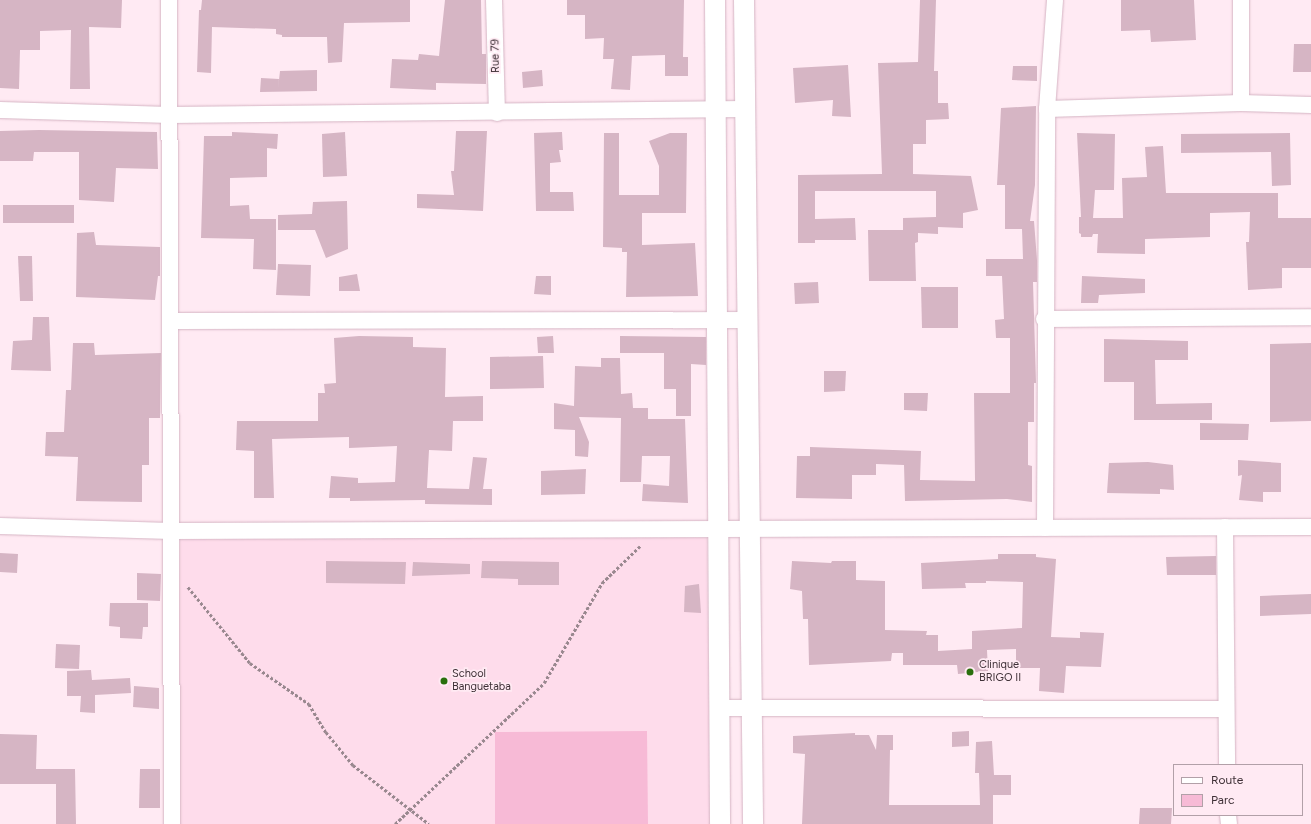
<!DOCTYPE html>
<html>
<head>
<meta charset="utf-8">
<style>
  body { margin:0 }
  #map { position:relative; width:1311px; height:824px; overflow:hidden; background:#ffeaf3; font-family:Figtree,sans-serif }
  div>[style] { position:absolute }
  .built>* { inset:0; background:#fedceb }
  .green>* { inset:0; background:#f7bad6 }
  .building>* { inset:0; background:#d6b5c4 }
  .path>* { height:2.5px; margin-top:-1.25px; transform-origin:0; background:repeating-linear-gradient(90deg,#99888f 0 3px,transparent 0 5px) }
  .roads { filter:drop-shadow(0 0 1px #d5b4c3) drop-shadow(0 0 1px #d5b4c3) }
  .minor>* { height:16px; margin:-8px; padding:0 8px; transform-origin:8px; border-radius:8px; background:#fff }
  .tertiary>* { height:20px; margin:-10px; padding:0 10px; transform-origin:10px; border-radius:10px; background:#fff }
  .dots>* { width:11px; height:11px; translate:-50% -50%; box-sizing:border-box; border:2px solid #ffeaf3; border-radius:50% }
  span { translate:-50% -50%; white-space:nowrap; text-align:center; line-height:1.15; -webkit-text-stroke:3.5px #ffeaf3; paint-order:stroke }
  .street-label { font-size:11px; color:#3f3137 }
  .poi-label { font-size:11px; color:#3f3137 }
  .left { translate:0 -50%; text-align:left }
  .legend { position:absolute; left:1173px; top:764px; width:130px; height:52px; box-sizing:border-box; background:#ffeaf3; border:1px solid #b2a0a8; margin:0; padding:5px 7px; list-style:none; font-size:12px; color:#3f3137 }
  .legend li { display:flex; align-items:center; gap:8px; height:20px }
  .legend b { width:20px; border:1px solid #b2a0a8 }
</style>
</head>
<body>
<div id="map">
  <div class="built">
    <i style="clip-path:polygon(180px 535px,707px 538px,710px 824px,177px 824px)"></i>
  </div>
  <div class="green">
    <i style="clip-path:polygon(647px 731px,648px 824px,495px 824px,495px 732px)"></i>
  </div>
  <div class="building">
    <i style="clip-path:polygon(0 0,122px 0,121px 28px,89px 27px,90px 89px,70px 89px,71px 30px,40px 31px,40px 50px,20px 50px,19px 89px,0 88px)"></i>
    <i style="clip-path:polygon(202px 0,410px 0,410px 22px,344px 23px,342px 62px,328px 63px,327px 37px,282px 37px,282px 35px,276px 34px,276px 29px,212px 27px,211px 73px,197px 72px,199px 10px,201px 10px)"></i>
    <i style="clip-path:polygon(445px 0,481px 0,482px 54px,486px 54px,486px 84px,436px 83px,436px 90px,390px 88px,392px 59px,418px 60px,419px 54px,439px 56px)"></i>
    <i style="clip-path:polygon(567px 0,684px 0,683px 57px,688px 57px,688px 76px,665px 76px,665px 55px,632px 56px,630px 90px,611px 89px,614px 59px,603px 59px,604px 38px,585px 39px,585px 15px,567px 15px)"></i>
    <i style="clip-path:polygon(920px 0,936px 0,934px 71px,938px 71px,938px 103px,948px 103px,949px 119px,926px 120px,926px 144px,913px 144px,913px 174px,971px 176px,978px 210px,963px 213px,963px 228px,938px 227px,938px 234px,918px 233px,918px 242px,915px 243px,916px 281px,869px 281px,868px 230px,903px 230px,903px 218px,936px 217px,936px 191px,815px 191px,815px 219px,855px 218px,856px 240px,815px 240px,815px 243px,798px 243px,798px 175px,882px 174px,878px 63px,918px 62px)"></i>
    <i style="clip-path:polygon(1121px 0,1194px 0,1196px 40px,1151px 42px,1150px 30px,1121px 31px)"></i>
    <i style="clip-path:polygon(1294px 44px,1311px 44px,1311px 72px,1293px 72px)"></i>
    <i style="clip-path:polygon(848px 65px,851px 117px,832px 116px,833px 100px,795px 103px,793px 68px)"></i>
    <i style="clip-path:polygon(1013px 66px,1037px 66px,1037px 81px,1012px 80px)"></i>
    <i style="clip-path:polygon(317px 70px,317px 91px,260px 92px,261px 78px,279px 79px,278px 89px,280px 71px)"></i>
    <i style="clip-path:polygon(542px 70px,543px 86px,523px 88px,522px 72px)"></i>
    <i style="clip-path:polygon(1036px 106px,1035px 185px,1030px 221px,1034px 221px,1037px 260px,1037px 282px,1033px 282px,1036px 383px,1034px 383px,1034px 422px,1028px 422px,1028px 465px,1032px 466px,1032px 502px,1007px 499px,905px 501px,904px 465px,876px 464px,876px 475px,852px 475px,852px 499px,796px 498px,797px 456px,810px 456px,810px 447px,921px 451px,920px 480px,975px 481px,974px 393px,1010px 393px,1010px 338px,996px 338px,995px 320px,1004px 319px,1002px 276px,986px 276px,986px 259px,1023px 259px,1022px 229px,1005px 229px,1005px 185px,997px 185px,1001px 108px)"></i>
    <i style="clip-path:polygon(39px 130px,157px 132px,158px 169px,116px 168px,114px 202px,79px 200px,79px 152px,34px 152px,33px 161px,0 161px,0 131px)"></i>
    <i style="clip-path:polygon(456px 131px,487px 131px,483px 211px,417px 208px,417px 194px,454px 195px,451px 171px,454px 171px)"></i>
    <i style="clip-path:polygon(232px 132px,278px 134px,277px 149px,267px 148px,267px 177px,230px 178px,230px 206px,249px 205px,250px 219px,276px 219px,276px 270px,253px 269px,254px 239px,201px 238px,204px 136px,232px 136px)"></i>
    <i style="clip-path:polygon(345px 132px,347px 176px,323px 177px,322px 134px)"></i>
    <i style="clip-path:polygon(562px 132px,563px 150px,559px 150px,561px 162px,550px 163px,550px 192px,573px 192px,574px 211px,536px 211px,534px 133px)"></i>
    <i style="clip-path:polygon(604px 133px,619px 133px,619px 195px,659px 195px,659px 166px,649px 141px,670px 133px,687px 133px,686px 213px,642px 213px,642px 245px,695px 243px,698px 296px,626px 297px,627px 252px,622px 252px,622px 248px,603px 247px)"></i>
    <i style="clip-path:polygon(1077px 133px,1115px 134px,1114px 190px,1095px 190px,1093px 218px,1123px 218px,1122px 178px,1147px 177px,1145px 147px,1163px 146px,1166px 193px,1278px 193px,1278px 218px,1311px 218px,1311px 268px,1282px 268px,1282px 288px,1248px 290px,1246px 242px,1249px 242px,1250px 212px,1210px 213px,1210px 237px,1145px 239px,1145px 254px,1097px 253px,1098px 234px,1093px 234px,1092px 237px,1081px 237px,1081px 234px,1079px 233px,1079px 217px,1081px 217px)"></i>
    <i style="clip-path:polygon(1290px 133px,1291px 185px,1272px 186px,1271px 152px,1181px 153px,1181px 134px)"></i>
    <i style="clip-path:polygon(347px 201px,348px 249px,326px 258px,315px 230px,278px 230px,278px 215px,312px 214px,313px 202px)"></i>
    <i style="clip-path:polygon(3px 205px,74px 205px,74px 223px,3px 223px)"></i>
    <i style="clip-path:polygon(94px 232px,96px 245px,160px 247px,160px 276px,158px 276px,155px 300px,76px 297px,77px 233px)"></i>
    <i style="clip-path:polygon(18px 256px,32px 256px,33px 301px,20px 301px)"></i>
    <i style="clip-path:polygon(278px 264px,311px 265px,310px 296px,276px 295px)"></i>
    <i style="clip-path:polygon(357px 274px,360px 291px,339px 291px,339px 277px)"></i>
    <i style="clip-path:polygon(536px 276px,551px 276px,551px 295px,534px 294px)"></i>
    <i style="clip-path:polygon(1082px 276px,1145px 279px,1145px 293px,1099px 295px,1098px 303px,1081px 303px)"></i>
    <i style="clip-path:polygon(818px 282px,819px 303px,795px 304px,794px 283px)"></i>
    <i style="clip-path:polygon(921px 287px,958px 287px,958px 328px,922px 328px)"></i>
    <i style="clip-path:polygon(33px 317px,49px 317px,51px 371px,11px 370px,13px 341px,32px 340px)"></i>
    <i style="clip-path:polygon(359px 336px,413px 337px,413px 347px,446px 348px,445px 397px,483px 396px,483px 421px,453px 421px,452px 451px,429px 450px,427px 488px,469px 489px,473px 457px,487px 458px,483px 489px,492px 489px,492px 505px,425px 504px,425px 500px,350px 501px,350px 498px,329px 498px,331px 476px,358px 478px,358px 483px,395px 482px,397px 446px,349px 448px,349px 437px,272px 439px,274px 498px,254px 498px,254px 451px,236px 450px,237px 421px,318px 421px,318px 393px,325px 393px,324px 384px,336px 383px,334px 338px)"></i>
    <i style="clip-path:polygon(553px 336px,554px 353px,538px 353px,537px 337px)"></i>
    <i style="clip-path:polygon(620px 336px,706px 337px,706px 365px,691px 364px,691px 416px,676px 416px,676px 389px,664px 389px,664px 353px,620px 353px)"></i>
    <i style="clip-path:polygon(1104px 339px,1188px 341px,1188px 360px,1155px 360px,1156px 404px,1212px 403px,1212px 420px,1134px 420px,1134px 382px,1104px 382px)"></i>
    <i style="clip-path:polygon(73px 343px,94px 343px,95px 355px,161px 353px,160px 418px,149px 418px,149px 465px,142px 465px,142px 502px,76px 501px,78px 457px,45px 456px,46px 432px,64px 432px,66px 390px,71px 390px)"></i>
    <i style="clip-path:polygon(1311px 343px,1311px 421px,1270px 422px,1270px 344px)"></i>
    <i style="clip-path:polygon(543px 356px,544px 388px,490px 389px,490px 357px)"></i>
    <i style="clip-path:polygon(601px 358px,620px 358px,621px 394px,632px 393px,633px 408px,648px 408px,648px 419px,685px 419px,688px 503px,642px 501px,643px 484px,669px 486px,670px 456px,642px 456px,641px 482px,620px 482px,621px 418px,579px 417px,589px 442px,588px 457px,575px 456px,575px 430px,554px 429px,554px 403px,574px 406px,575px 366px,601px 367px)"></i>
    <i style="clip-path:polygon(824px 371px,846px 371px,845px 391px,824px 392px)"></i>
    <i style="clip-path:polygon(904px 393px,928px 393px,927px 411px,904px 410px)"></i>
    <i style="clip-path:polygon(1200px 423px,1249px 424px,1248px 440px,1200px 440px)"></i>
    <i style="clip-path:polygon(1238px 460px,1281px 463px,1281px 492px,1263px 492px,1263px 502px,1239px 500px,1242px 475px,1238px 476px)"></i>
    <i style="clip-path:polygon(1148px 462px,1173px 465px,1174px 490px,1160px 489px,1160px 494px,1107px 493px,1109px 463px)"></i>
    <i style="clip-path:polygon(586px 469px,585px 494px,541px 495px,541px 471px)"></i>
    <i style="clip-path:polygon(0 553px,18px 554px,17px 573px,0 572px)"></i>
    <i style="clip-path:polygon(998px 554px,1036px 554px,1036px 557px,1056px 559px,1051px 637px,1080px 638px,1080px 632px,1104px 633px,1101px 667px,1066px 666px,1064px 693px,1039px 691px,1040px 668px,1016px 668px,1016px 649px,987px 650px,988px 671px,958px 674px,957px 665px,903px 665px,903px 653px,892px 653px,891px 661px,809px 665px,808px 619px,803px 619px,802px 591px,790px 589px,792px 561px,831px 563px,832px 561px,856px 561px,856px 580px,885px 581px,885px 630px,927px 631px,926px 635px,938px 635px,938px 651px,972px 649px,972px 631px,1022px 628px,1023px 582px,986px 581px,986px 583px,965px 583px,966px 588px,922px 589px,921px 563px,998px 559px)"></i>
    <i style="clip-path:polygon(1216px 556px,1216px 575px,1167px 575px,1166px 557px)"></i>
    <i style="clip-path:polygon(326px 561px,406px 562px,405px 584px,326px 583px)"></i>
    <i style="clip-path:polygon(482px 561px,559px 562px,559px 585px,518px 585px,518px 579px,481px 578px)"></i>
    <i style="clip-path:polygon(413px 562px,470px 564px,470px 574px,412px 576px)"></i>
    <i style="clip-path:polygon(137px 573px,161px 574px,160px 601px,137px 600px)"></i>
    <i style="clip-path:polygon(699px 584px,701px 613px,684px 612px,685px 586px)"></i>
    <i style="clip-path:polygon(1311px 594px,1311px 614px,1260px 616px,1260px 596px)"></i>
    <i style="clip-path:polygon(110px 603px,148px 603px,148px 627px,143px 627px,142px 639px,120px 638px,120px 627px,109px 626px)"></i>
    <i style="clip-path:polygon(56px 644px,80px 645px,79px 669px,55px 668px)"></i>
    <i style="clip-path:polygon(91px 670px,92px 680px,130px 678px,131px 693px,95px 695px,95px 713px,80px 712px,81px 696px,67px 696px,67px 671px)"></i>
    <i style="clip-path:polygon(134px 686px,159px 688px,159px 709px,133px 707px)"></i>
    <i style="clip-path:polygon(969px 731px,969px 746px,952px 747px,952px 732px)"></i>
    <i style="clip-path:polygon(855px 733px,855px 735px,869px 735px,876px 750px,877px 735px,893px 735px,893px 750px,890px 750px,889px 805px,980px 805px,979px 773px,975px 773px,976px 742px,992px 741px,994px 775px,1011px 775px,1011px 795px,993px 795px,993px 824px,802px 824px,805px 754px,793px 753px,793px 736px)"></i>
    <i style="clip-path:polygon(0 734px,37px 735px,36px 769px,75px 769px,76px 824px,56px 824px,56px 784px,0 784px)"></i>
    <i style="clip-path:polygon(140px 769px,160px 769px,160px 808px,139px 808px)"></i>
    <i style="clip-path:polygon(1140px 808px,1172px 808px,1171px 824px,1139px 824px)"></i>
  </div>
  <div class="path">
    <i style="left:188px;top:587px;width:98px;rotate:50.8deg"></i>
    <i style="left:250px;top:663px;width:72px;rotate:34.8deg"></i>
    <i style="left:309px;top:704px;width:33px;rotate:59deg"></i>
    <i style="left:326px;top:732px;width:43px;rotate:50.7deg"></i>
    <i style="left:353px;top:765px;width:96px;rotate:37.8deg"></i>
    <i style="left:395px;top:824px;width:205px;rotate:-43.4deg"></i>
    <i style="left:544px;top:683px;width:116px;rotate:-59.9deg"></i>
    <i style="left:602px;top:583px;width:53px;rotate:-44.2deg"></i>
  </div>
  <div class="roads">
    <div class="minor">
      <i style="left:169px;top:0;width:824px;rotate:89.79deg"></i>
      <i style="left:494px;top:0;width:113px;rotate:88.5deg"></i>
      <i style="left:1241px;top:103px;width:103px;rotate:-90deg"></i>
      <i style="left:1047px;top:109px;width:194px;rotate:-1.8deg"></i>
      <i style="left:1241px;top:103px;width:70px;rotate:1.6deg"></i>
      <i style="left:0;top:110px;width:170px;rotate:1.7deg"></i>
      <i style="left:170px;top:115px;width:575px;rotate:-0.6deg"></i>
      <i style="left:1044px;top:319px;width:267px;rotate:-0.4deg"></i>
      <i style="left:171px;top:321px;width:577px;rotate:-0.1deg"></i>
      <i style="left:0;top:526px;width:171px;rotate:1.7deg"></i>
      <i style="left:171px;top:531px;width:1140px;rotate:-0.2deg"></i>
      <i style="left:1225px;top:527px;width:238px;rotate:89.5deg"></i>
      <i style="left:1045px;top:528px;width:419px;rotate:-89.7deg"></i>
      <i style="left:1047px;top:109px;width:109px;rotate:-85.8deg"></i>
      <i style="left:719px;top:708px;width:506px;rotate:0.11deg"></i>
      <i style="left:1228px;top:815px;width:9px;rotate:84deg"></i>
    </div>
    <div class="tertiary">
      <i style="left:715px;top:0;width:824px;rotate:89.65deg"></i>
      <i style="left:744px;top:0;width:824px;rotate:89.37deg"></i>
    </div>
  </div>
  <div class="dots">
    <i style="left:970px;top:672px;background:#296f0c"></i>
    <i style="left:444px;top:681px;background:#296f0c"></i>
  </div>
  <div class="street-label">
    <span style="left:496px;top:56px;rotate:-91deg">Rue 79</span>
  </div>
  <div class="poi-label">
    <span class="left" style="left:979px;top:672px">Clinique<br>BRIGO II</span>
    <span class="left" style="left:452px;top:681px">School<br>Banguetaba</span>
  </div>
  <ul class="legend">
  <li><b style="height:5px;background:#fff"></b>Route</li>
  <li><b style="height:11px;background:#f7bad6"></b>Parc</li>
  </ul>
</div>
</body>
</html>
